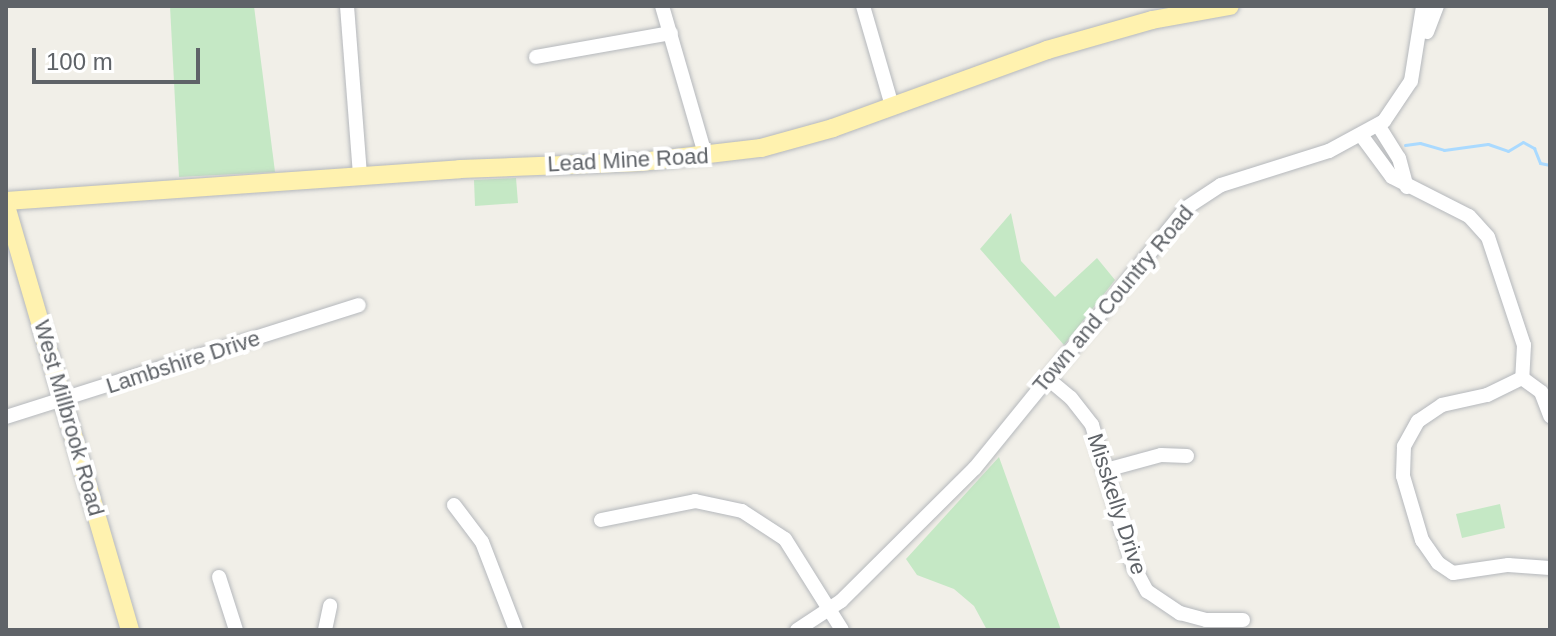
<!DOCTYPE html>
<html>
<head>
<meta charset="utf-8">
<style>
  body { margin:0 }
  #map { position:relative; width:1556px; height:636px; overflow:hidden; background:#f1efe8; font-family:Helvetica,sans-serif }
  div>[style] { position:absolute }
  .green>* { inset:0; background:#c5e8c5 }
  .stream>* { height:3px; margin:-1.5px; padding:0 1.5px; transform-origin:1.5px; border-radius:1.5px; background:#aadaff }
  .roads { filter:drop-shadow(0 0 2px #b5b8bc) drop-shadow(0 0 2px #b5b8bc) }
  .minor>* { height:14px; margin:-7px; padding:0 7px; transform-origin:7px; border-radius:7px; background:#fff }
  .major>* { height:18px; margin:-9px; padding:0 9px; transform-origin:9px; border-radius:9px; background:#fff2af }
  span { translate:-50% -50%; white-space:nowrap; text-align:center; line-height:1.15; -webkit-text-stroke:8px #fff; paint-order:stroke }
  .street-label { font-size:22px; color:#5f6368 }
  .frame { position:absolute; inset:0; border:8px solid #5f6368; pointer-events:none }
  .scale { position:absolute; left:32px; top:48px; width:168px; height:36px; box-sizing:border-box; border:4px solid #5f6368; border-top:0; padding-left:10px; font-size:24px; line-height:28px; white-space:nowrap; color:#5f6368; -webkit-text-stroke:6px #fff; paint-order:stroke }
</style>
</head>
<body>
<div id="map">
  <div class="green">
    <i style="clip-path:polygon(170px 6px,254px 6px,275px 172px,179px 177px)"></i>
    <i style="clip-path:polygon(516px 178px,518px 203px,475px 206px,474px 180px)"></i>
    <i style="clip-path:polygon(1011px 213px,1021px 261px,1055px 297px,1097px 258px,1115px 280px,1064px 345px,980px 249px)"></i>
    <i style="clip-path:polygon(999px 457px,1061px 630px,987px 630px,974px 606px,954px 589px,917px 575px,906px 559px)"></i>
    <i style="clip-path:polygon(1500px 504px,1505px 528px,1462px 538px,1456px 514px)"></i>
  </div>
  <div class="stream">
    <i style="left:1405px;top:145px;width:15px;rotate:-8deg"></i>
    <i style="left:1420px;top:143px;width:25px;rotate:16deg"></i>
    <i style="left:1444px;top:150px;width:44px;rotate:-7.8deg"></i>
    <i style="left:1488px;top:144px;width:21px;rotate:19deg"></i>
    <i style="left:1508px;top:151px;width:17px;rotate:-31deg"></i>
    <i style="left:1523px;top:142px;width:13px;rotate:29deg"></i>
    <i style="left:1534px;top:148px;width:16px;rotate:68deg"></i>
    <i style="left:1540px;top:163px;width:10px;rotate:11deg"></i>
  </div>
  <div class="roads">
    <div class="minor">
      <i style="left:347px;top:6px;width:170px;rotate:85.6deg"></i>
      <i style="left:662px;top:6px;width:157px;rotate:73.8deg"></i>
      <i style="left:863px;top:6px;width:104px;rotate:73.8deg"></i>
      <i style="left:1427px;top:32px;width:28px;rotate:-69deg"></i>
      <i style="left:536px;top:57px;width:137px;rotate:-10.1deg"></i>
      <i style="left:1378px;top:125px;width:39px;rotate:58deg"></i>
      <i style="left:1399px;top:158px;width:30px;rotate:75deg"></i>
      <i style="left:1361px;top:135px;width:52px;rotate:53.6deg"></i>
      <i style="left:1392px;top:177px;width:86px;rotate:26.9deg"></i>
      <i style="left:1469px;top:216px;width:28px;rotate:48deg"></i>
      <i style="left:1488px;top:237px;width:114px;rotate:71.6deg"></i>
      <i style="left:1524px;top:345px;width:33px;rotate:93deg"></i>
      <i style="left:1047px;top:378px;width:31px;rotate:40deg"></i>
      <i style="left:1071px;top:398px;width:34px;rotate:52deg"></i>
      <i style="left:1092px;top:425px;width:146px;rotate:73.7deg"></i>
      <i style="left:1133px;top:565px;width:30px;rotate:62deg"></i>
      <i style="left:1147px;top:591px;width:40px;rotate:34deg"></i>
      <i style="left:1180px;top:613px;width:27px;rotate:15deg"></i>
      <i style="left:1206px;top:620px;width:37px"></i>
      <i style="left:1522px;top:378px;width:39px;rotate:154deg"></i>
      <i style="left:1487px;top:395px;width:46px;rotate:167.5deg"></i>
      <i style="left:1442px;top:405px;width:29px;rotate:146deg"></i>
      <i style="left:1418px;top:421px;width:29px;rotate:119deg"></i>
      <i style="left:1404px;top:446px;width:30px;rotate:92deg"></i>
      <i style="left:1403px;top:476px;width:67px;rotate:73.5deg"></i>
      <i style="left:1422px;top:540px;width:28px;rotate:55deg"></i>
      <i style="left:1438px;top:563px;width:18px;rotate:34deg"></i>
      <i style="left:1453px;top:573px;width:56px;rotate:-8.3deg"></i>
      <i style="left:1508px;top:565px;width:42px;rotate:4.1deg"></i>
      <i style="left:1522px;top:378px;width:24px;rotate:36deg"></i>
      <i style="left:1541px;top:392px;width:26px;rotate:69deg"></i>
      <i style="left:6px;top:417px;width:370px;rotate:-17.6deg"></i>
      <i style="left:1106px;top:470px;width:57px;rotate:-15.3deg"></i>
      <i style="left:1161px;top:455px;width:26px;rotate:2deg"></i>
      <i style="left:454px;top:505px;width:46px;rotate:52.9deg"></i>
      <i style="left:482px;top:542px;width:94px;rotate:68.9deg"></i>
      <i style="left:601px;top:520px;width:96px;rotate:-11.4deg"></i>
      <i style="left:695px;top:501px;width:48px;rotate:12deg"></i>
      <i style="left:742px;top:511px;width:51px;rotate:33.1deg"></i>
      <i style="left:785px;top:539px;width:107px;rotate:57.9deg"></i>
      <i style="left:219px;top:577px;width:56px;rotate:72.2deg"></i>
      <i style="left:325px;top:630px;width:25px;rotate:-78deg"></i>
      <i style="left:797px;top:630px;width:53px;rotate:-33.4deg"></i>
      <i style="left:841px;top:601px;width:189px;rotate:-44.8deg"></i>
      <i style="left:975px;top:468px;width:335px;rotate:-50.9deg"></i>
      <i style="left:1186px;top:208px;width:42px;rotate:-33.3deg"></i>
      <i style="left:1221px;top:185px;width:113px;rotate:-17.5deg"></i>
      <i style="left:1329px;top:151px;width:63px;rotate:-28.6deg"></i>
      <i style="left:1384px;top:121px;width:48px;rotate:-56deg"></i>
      <i style="left:1411px;top:81px;width:76px;rotate:-80.9deg"></i>
    </div>
    <div class="major">
      <i style="left:6px;top:201px;width:455px;rotate:-4deg"></i>
      <i style="left:460px;top:169px;width:181px;rotate:-2.2deg"></i>
      <i style="left:641px;top:162px;width:121px;rotate:-6.7deg"></i>
      <i style="left:761px;top:148px;width:75px;rotate:-15.5deg"></i>
      <i style="left:833px;top:128px;width:228px;rotate:-20deg"></i>
      <i style="left:1047px;top:50px;width:109px;rotate:-15.9deg"></i>
      <i style="left:1152px;top:20px;width:79px;rotate:-10.2deg"></i>
      <i style="left:6px;top:206px;width:442px;rotate:73.7deg"></i>
    </div>
  </div>
  <div class="street-label">
    <span style="left:628px;top:160px;rotate:-3deg">Lead Mine Road</span>
    <span style="left:1113px;top:299px;rotate:-50deg">Town and Country Road</span>
    <span style="left:183px;top:362px;rotate:-18deg">Lambshire Drive</span>
    <span style="left:69px;top:418px;rotate:74deg">West Millbrook Road</span>
    <span style="left:1117px;top:504px;rotate:72deg">Misskelly Drive</span>
  </div>
  <div class="frame"></div>
  <div class="scale">100 m</div>
</div>
</body>
</html>
